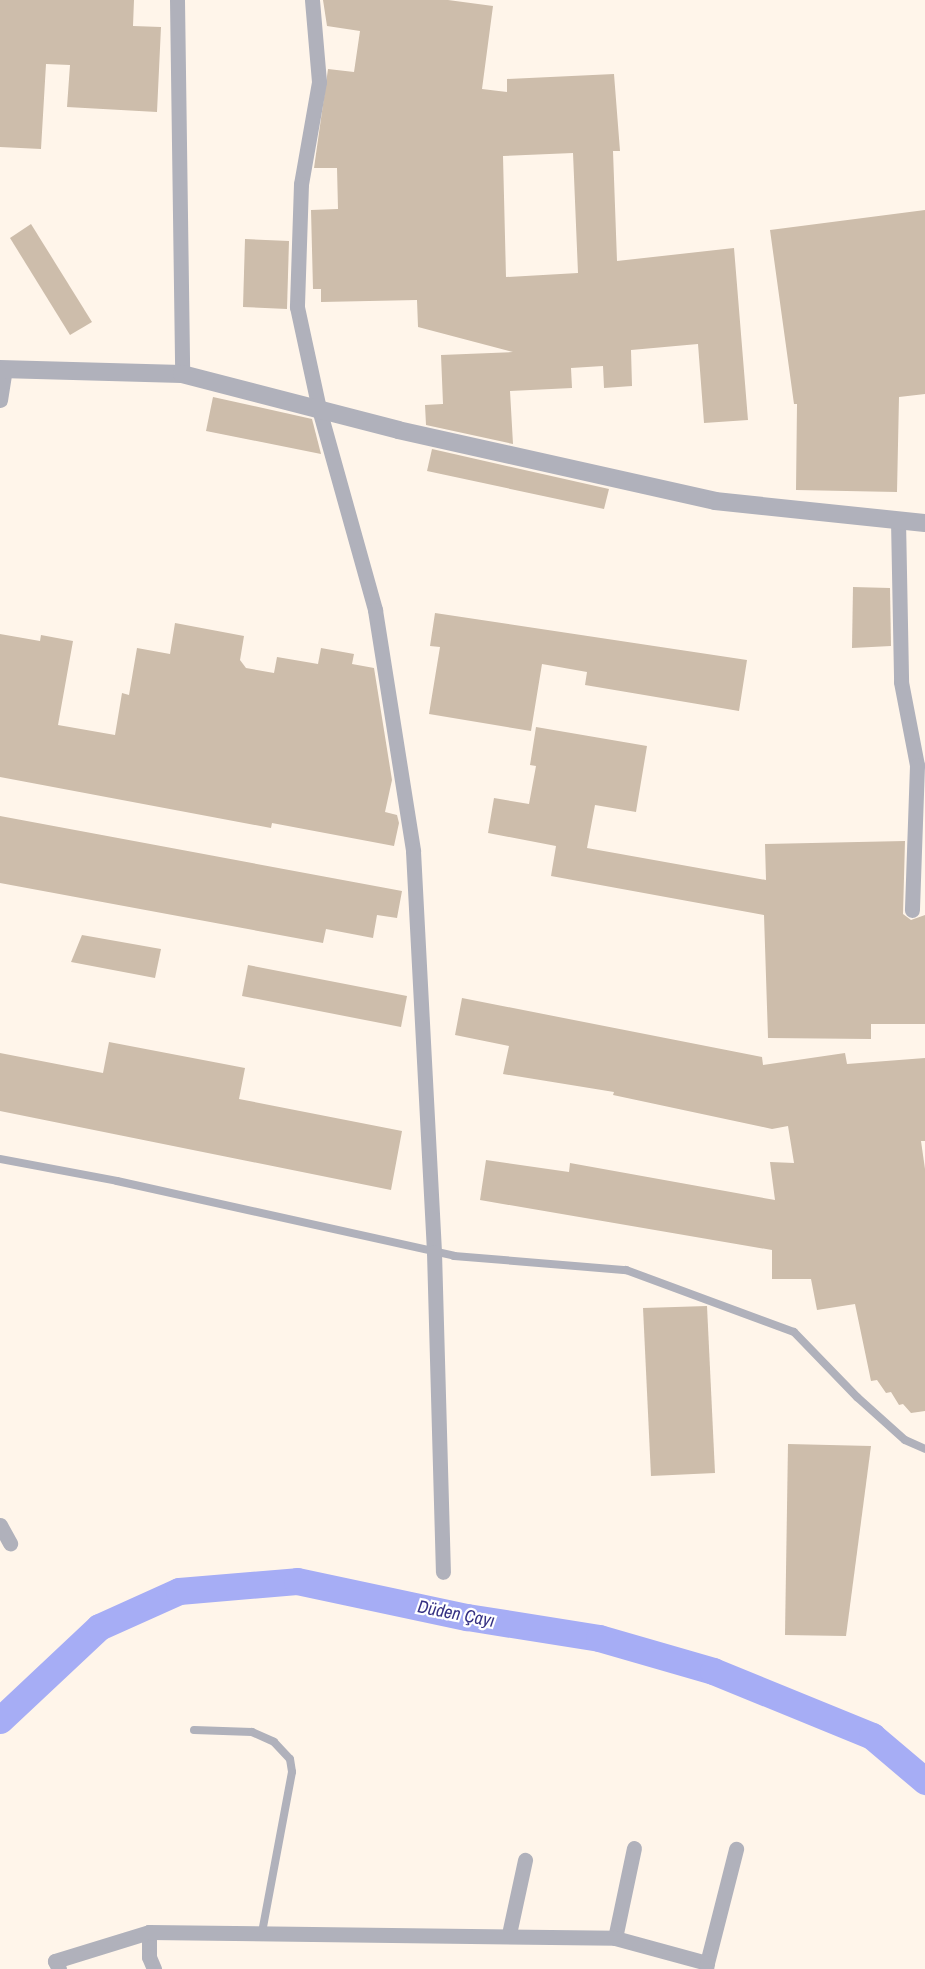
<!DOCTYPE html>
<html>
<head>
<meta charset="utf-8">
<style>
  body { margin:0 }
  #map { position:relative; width:925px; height:1969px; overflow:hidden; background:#fff5ea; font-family:"Archivo Narrow",sans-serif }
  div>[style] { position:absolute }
  .river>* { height:27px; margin:-13.5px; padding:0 13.5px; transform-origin:13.5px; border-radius:13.5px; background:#a6adf5 }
  .building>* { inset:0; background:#cdbdab }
  .service>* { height:8px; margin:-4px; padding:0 4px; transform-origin:4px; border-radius:4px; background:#b0b1bb }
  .minor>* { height:15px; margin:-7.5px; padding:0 7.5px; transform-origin:7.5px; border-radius:7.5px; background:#b0b1bb }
  .tertiary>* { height:18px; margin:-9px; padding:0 9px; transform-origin:9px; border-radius:9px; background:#b0b1bb }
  span { translate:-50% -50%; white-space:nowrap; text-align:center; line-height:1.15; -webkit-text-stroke:4.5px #fff; paint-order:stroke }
  .water-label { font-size:18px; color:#353183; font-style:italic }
</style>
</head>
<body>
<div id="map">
  <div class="river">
    <i style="left:0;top:1720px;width:136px;rotate:-43.2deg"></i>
    <i style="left:99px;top:1627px;width:88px;rotate:-24.2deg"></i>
    <i style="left:179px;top:1591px;width:118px;rotate:-4.8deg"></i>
    <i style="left:297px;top:1581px;width:174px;rotate:12deg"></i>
    <i style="left:467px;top:1617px;width:134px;rotate:9deg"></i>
    <i style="left:599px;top:1638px;width:119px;rotate:16.1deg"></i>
    <i style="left:713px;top:1671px;width:172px;rotate:22.2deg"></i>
    <i style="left:872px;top:1736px;width:70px;rotate:40.3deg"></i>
  </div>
  <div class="building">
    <i style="clip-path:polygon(0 0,134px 0,133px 26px,161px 27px,157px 112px,67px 107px,70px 65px,46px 64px,41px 149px,0 147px)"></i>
    <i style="clip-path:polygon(evenodd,323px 0,448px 0,493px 6px,482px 89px,507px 92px,507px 79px,614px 74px,620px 151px,613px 151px,617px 261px,734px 248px,748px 420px,704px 423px,698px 344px,631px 350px,632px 386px,604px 388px,603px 366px,571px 368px,572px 388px,510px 391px,513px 444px,426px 425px,425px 405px,443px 404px,441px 355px,513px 352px,418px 327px,417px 300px,321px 302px,321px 289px,313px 289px,311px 210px,338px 209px,337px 168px,314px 168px,328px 69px,354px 72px,360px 31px,327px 26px,323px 0,573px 153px,578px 273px,506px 277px,503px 156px,573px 153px)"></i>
    <i style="clip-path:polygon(925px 210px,925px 394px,899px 397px,897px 492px,796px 490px,797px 404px,794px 404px,770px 230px)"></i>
    <i style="clip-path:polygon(31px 224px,92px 322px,70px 335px,10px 238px)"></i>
    <i style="clip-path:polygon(245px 239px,289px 241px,287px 309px,243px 307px)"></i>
    <i style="clip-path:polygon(213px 397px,312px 419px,321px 454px,206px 431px)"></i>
    <i style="clip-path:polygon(432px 449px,609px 489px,604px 509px,427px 471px)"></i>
    <i style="clip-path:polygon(853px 587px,890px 588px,891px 646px,852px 648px)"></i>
    <i style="clip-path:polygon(435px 613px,747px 660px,739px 711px,585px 685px,587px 672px,542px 664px,531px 731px,429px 714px,440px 647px,430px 646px)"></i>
    <i style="clip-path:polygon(175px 623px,244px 636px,240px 660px,246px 668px,274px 673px,277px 657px,318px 664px,321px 648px,354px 654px,352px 664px,374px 668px,392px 780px,385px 812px,397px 815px,399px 823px,394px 846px,272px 823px,271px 828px,0 777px,0 634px,40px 641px,41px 635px,73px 641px,58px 725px,115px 735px,122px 693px,129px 695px,137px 648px,170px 654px)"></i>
    <i style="clip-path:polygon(536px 727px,647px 746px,636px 812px,595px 805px,587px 848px,766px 880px,765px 844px,905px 841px,903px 914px,911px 920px,925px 915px,925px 1024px,871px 1024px,871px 1039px,768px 1038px,764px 915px,551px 876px,556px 846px,488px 833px,494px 798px,529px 804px,536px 766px,530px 765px)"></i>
    <i style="clip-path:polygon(0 816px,402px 891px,397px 918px,377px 915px,373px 938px,326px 929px,323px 943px,0 883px)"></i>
    <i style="clip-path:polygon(82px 935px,161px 949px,155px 978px,71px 962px)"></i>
    <i style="clip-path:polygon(248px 965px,407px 996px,401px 1027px,242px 996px)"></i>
    <i style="clip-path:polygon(462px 998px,762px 1057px,763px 1065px,845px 1053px,847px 1064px,925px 1058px,925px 1141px,921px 1141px,925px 1169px,925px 1411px,911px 1413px,903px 1404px,899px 1405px,891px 1392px,886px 1393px,877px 1380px,871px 1381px,855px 1304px,817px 1310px,811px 1279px,772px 1279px,772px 1250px,480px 1200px,486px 1160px,569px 1172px,570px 1163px,775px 1200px,770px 1162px,794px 1163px,788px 1126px,772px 1129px,613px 1095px,614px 1092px,503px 1074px,509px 1046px,455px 1035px)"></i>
    <i style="clip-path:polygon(109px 1042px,245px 1068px,239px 1099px,402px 1131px,391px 1190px,0 1111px,0 1053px,103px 1073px)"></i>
    <i style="clip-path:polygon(707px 1306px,715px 1473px,651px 1476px,643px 1308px)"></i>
    <i style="clip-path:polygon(788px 1444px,871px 1446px,846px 1636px,785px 1635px)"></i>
  </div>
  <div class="service">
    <i style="left:0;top:1159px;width:119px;rotate:10.6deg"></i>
    <i style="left:117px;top:1181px;width:345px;rotate:12.5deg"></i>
    <i style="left:454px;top:1256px;width:173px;rotate:4.7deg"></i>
    <i style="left:626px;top:1270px;width:179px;rotate:20.3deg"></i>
    <i style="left:794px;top:1332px;width:91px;rotate:45.9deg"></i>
    <i style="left:857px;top:1397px;width:64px;rotate:41.9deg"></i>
    <i style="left:905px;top:1440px;width:22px;rotate:24deg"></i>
    <i style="left:194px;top:1730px;width:58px;rotate:2deg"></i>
    <i style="left:252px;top:1732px;width:24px;rotate:24deg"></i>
    <i style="left:274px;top:1742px;width:23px;rotate:47deg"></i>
    <i style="left:290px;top:1759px;width:13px;rotate:81deg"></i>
    <i style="left:292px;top:1772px;width:164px;rotate:100.6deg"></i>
  </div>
  <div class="minor">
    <i style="left:177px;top:0;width:374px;rotate:89.2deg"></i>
    <i style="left:312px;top:0;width:82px;rotate:85.1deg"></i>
    <i style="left:319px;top:82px;width:104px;rotate:100deg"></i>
    <i style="left:301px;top:184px;width:123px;rotate:91.9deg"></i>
    <i style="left:297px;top:307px;width:104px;rotate:77.8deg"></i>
    <i style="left:319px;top:409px;width:209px;rotate:74.4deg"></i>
    <i style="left:375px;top:610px;width:244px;rotate:81deg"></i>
    <i style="left:413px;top:851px;width:402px;rotate:87deg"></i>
    <i style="left:434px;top:1252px;width:320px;rotate:88.4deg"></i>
    <i style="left:0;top:400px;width:31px;rotate:-81deg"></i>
    <i style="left:898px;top:520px;width:162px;rotate:88.9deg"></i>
    <i style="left:901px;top:682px;width:85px;rotate:79.1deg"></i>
    <i style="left:917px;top:765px;width:145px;rotate:92deg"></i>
    <i style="left:0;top:1525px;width:21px;rotate:61deg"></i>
    <i style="left:149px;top:1932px;width:25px;rotate:90deg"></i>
    <i style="left:149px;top:1957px;width:13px;rotate:67deg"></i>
    <i style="left:509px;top:1934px;width:76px;rotate:-77.8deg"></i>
    <i style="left:615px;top:1938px;width:92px;rotate:-78.1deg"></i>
    <i style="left:707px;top:1963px;width:118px;rotate:-75.7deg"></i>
    <i style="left:59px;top:1969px;width:9px;rotate:-117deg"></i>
    <i style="left:55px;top:1961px;width:98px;rotate:-17.1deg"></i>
    <i style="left:149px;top:1932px;width:466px;rotate:0.7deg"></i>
    <i style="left:615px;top:1938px;width:95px;rotate:15.2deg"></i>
    <i style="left:707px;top:1963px;width:6px;rotate:99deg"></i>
  </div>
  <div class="tertiary">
    <i style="left:0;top:369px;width:182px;rotate:1.6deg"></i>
    <i style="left:182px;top:374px;width:223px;rotate:14.5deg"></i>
    <i style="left:398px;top:430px;width:325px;rotate:12.6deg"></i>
    <i style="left:715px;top:501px;width:211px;rotate:6deg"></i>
  </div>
  <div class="water-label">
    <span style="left:456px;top:1614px;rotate:11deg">Düden Çayı</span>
  </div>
</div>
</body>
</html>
